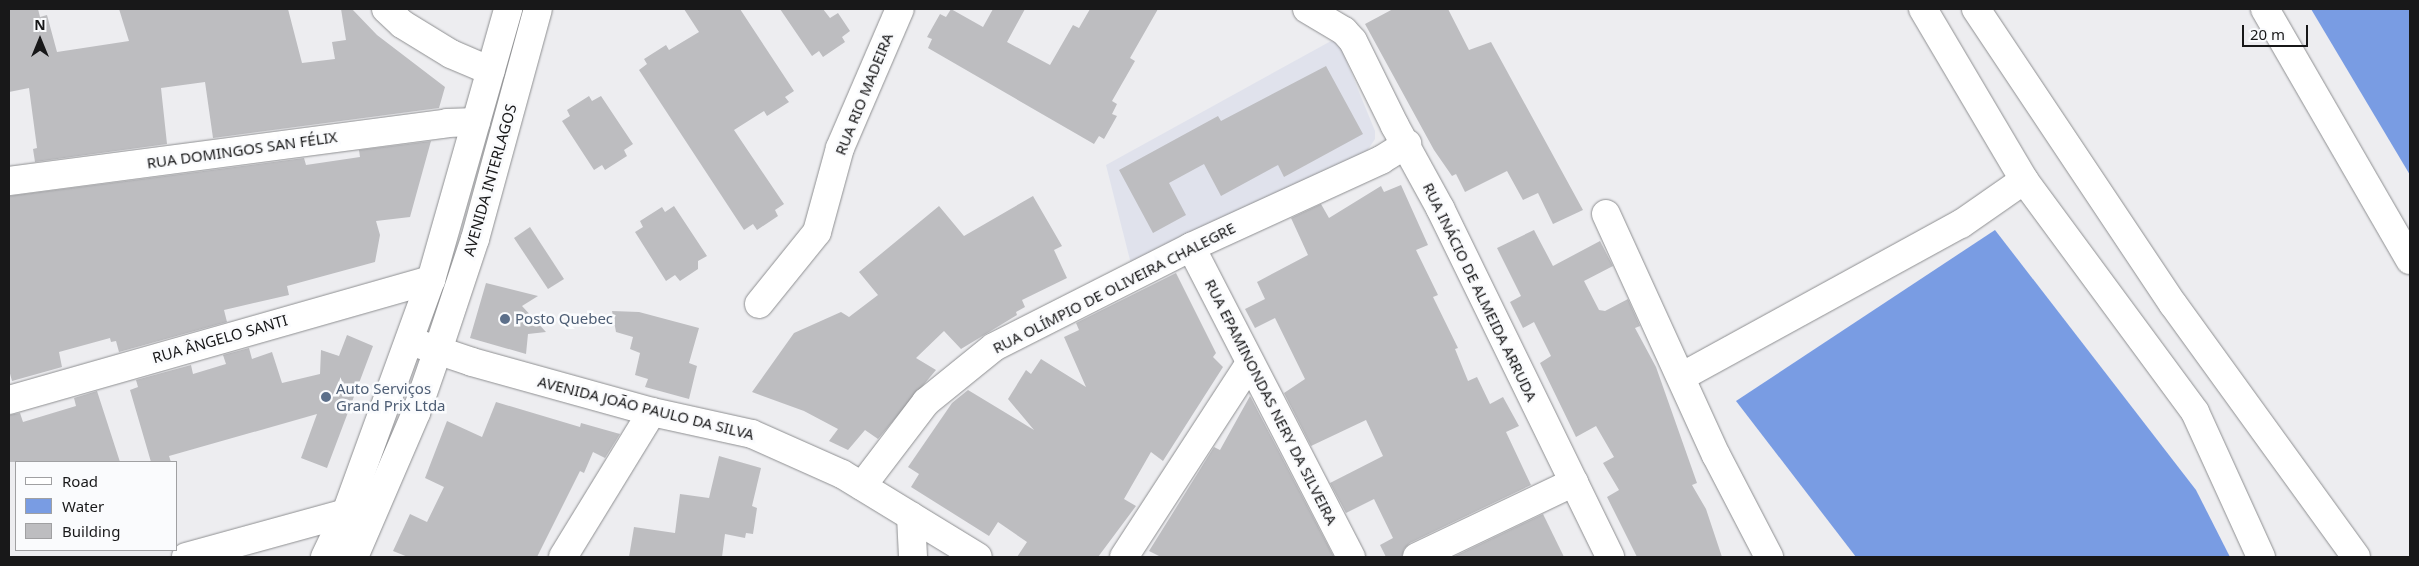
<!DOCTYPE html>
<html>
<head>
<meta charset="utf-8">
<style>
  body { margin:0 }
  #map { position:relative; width:2419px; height:566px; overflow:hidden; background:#ededf0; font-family:"Noto Sans",sans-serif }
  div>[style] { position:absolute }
  .built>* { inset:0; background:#e0e2ec }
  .water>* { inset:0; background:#799ce3 }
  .building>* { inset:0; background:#bdbdc0 }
  .roads { filter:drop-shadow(0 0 1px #8e8f91) drop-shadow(0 0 1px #8e8f91) }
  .minor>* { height:28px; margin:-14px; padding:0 14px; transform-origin:14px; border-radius:14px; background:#fff }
  .major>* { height:28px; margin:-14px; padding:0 14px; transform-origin:14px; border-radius:14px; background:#fff }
  .dots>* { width:14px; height:14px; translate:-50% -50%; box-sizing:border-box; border:2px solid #fafbfd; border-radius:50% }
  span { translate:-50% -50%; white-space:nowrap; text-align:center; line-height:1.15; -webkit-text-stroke:5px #fafbfd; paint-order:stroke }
  .street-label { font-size:15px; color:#181819 }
  .service-label { font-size:15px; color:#4e5e75 }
  .left { translate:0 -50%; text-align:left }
  .frame { position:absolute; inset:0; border:10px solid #181819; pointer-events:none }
  .legend { position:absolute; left:15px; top:461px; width:162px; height:90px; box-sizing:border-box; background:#fafbfd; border:1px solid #a0a0a2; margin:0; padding:6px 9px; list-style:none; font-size:15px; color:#181819 }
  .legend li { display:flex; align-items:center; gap:10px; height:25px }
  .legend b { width:25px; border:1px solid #a0a0a2 }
  .north { position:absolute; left:15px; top:15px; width:50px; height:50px; -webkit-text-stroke:4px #fafbfd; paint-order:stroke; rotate:0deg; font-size:14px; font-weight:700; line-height:20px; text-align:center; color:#181819 }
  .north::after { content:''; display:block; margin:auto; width:18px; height:22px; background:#181819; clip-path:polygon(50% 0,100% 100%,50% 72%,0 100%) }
  .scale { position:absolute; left:2242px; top:25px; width:66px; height:22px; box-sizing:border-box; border:2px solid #181819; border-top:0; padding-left:6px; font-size:15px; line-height:18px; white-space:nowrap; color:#181819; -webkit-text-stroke:4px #fafbfd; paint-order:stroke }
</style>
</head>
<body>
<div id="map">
  <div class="built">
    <i style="clip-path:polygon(1331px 41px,1339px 43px,1375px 131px,1375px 139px,1367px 151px,1131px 264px,1106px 165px)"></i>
  </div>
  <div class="water">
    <i style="clip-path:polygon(2311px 9px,2410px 9px,2410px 175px)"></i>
    <i style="clip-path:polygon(1995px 230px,2196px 490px,2230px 557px,1856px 557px,1736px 401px)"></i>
  </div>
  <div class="building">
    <i style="clip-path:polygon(9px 9px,38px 9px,40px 17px,47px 15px,57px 52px,129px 41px,119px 9px,288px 9px,302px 63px,335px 59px,332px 42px,346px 40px,341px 9px,352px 9px,377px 35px,445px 87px,439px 108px,213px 138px,205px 82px,161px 88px,167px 144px,35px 162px,33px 149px,37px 148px,29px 88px,9px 92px)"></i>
    <i style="clip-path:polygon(684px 9px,740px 9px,794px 91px,785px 97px,789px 102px,767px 116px,764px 111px,734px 130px,784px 204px,775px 210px,778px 216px,757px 230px,753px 224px,744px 230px,639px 70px,647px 64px,644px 59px,666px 45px,669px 50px,699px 32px)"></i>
    <i style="clip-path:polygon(780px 9px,823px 9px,830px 18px,838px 13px,850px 31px,842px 37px,845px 42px,823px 57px,819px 51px,812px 56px)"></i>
    <i style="clip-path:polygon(951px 9px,983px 27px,993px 9px,1025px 9px,1007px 42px,1050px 65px,1073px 25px,1079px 28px,1090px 9px,1158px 9px,1130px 58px,1135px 61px,1112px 101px,1117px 104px,1112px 114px,1117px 116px,1104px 139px,1099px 136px,1094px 144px,928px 48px,932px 39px,927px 37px,940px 14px,946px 17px)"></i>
    <i style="clip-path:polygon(1393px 9px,1448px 9px,1469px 50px,1491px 42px,1583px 210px,1553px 224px,1538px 193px,1523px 200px,1507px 171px,1465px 192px,1456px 174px,1452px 176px,1434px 150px,1365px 24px)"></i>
    <i style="clip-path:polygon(1326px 66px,1363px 134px,1284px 177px,1278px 165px,1221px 196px,1204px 164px,1169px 183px,1186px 215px,1153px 233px,1119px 170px,1218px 116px,1221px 121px)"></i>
    <i style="clip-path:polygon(589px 96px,592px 101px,601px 96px,633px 144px,624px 150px,627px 156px,605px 170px,602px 165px,594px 170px,562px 121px,570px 116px,567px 110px)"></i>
    <i style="clip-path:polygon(431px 141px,410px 217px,376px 221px,380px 235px,375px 262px,287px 286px,289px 295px,224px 310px,227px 322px,119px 352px,116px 341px,111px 342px,110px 338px,59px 352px,62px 367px,12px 381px,9px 370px,9px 196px,304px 158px,306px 165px,360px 157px,359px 150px)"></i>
    <i style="clip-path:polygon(1401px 185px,1428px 245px,1416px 250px,1438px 295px,1433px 297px,1458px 348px,1455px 349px,1468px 381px,1477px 377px,1490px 404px,1503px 397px,1519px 426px,1506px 432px,1531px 485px,1410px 543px,1404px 549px,1402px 557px,1386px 557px,1380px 545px,1393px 538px,1374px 499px,1346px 513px,1330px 483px,1383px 456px,1366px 420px,1311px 446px,1284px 393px,1305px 379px,1275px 318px,1255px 328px,1245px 309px,1265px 299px,1257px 282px,1308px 255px,1291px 218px,1321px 204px,1329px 218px,1381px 186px,1384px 192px)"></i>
    <i style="clip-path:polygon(1033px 196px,1062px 246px,1054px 250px,1067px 278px,1022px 300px,1025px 307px,1016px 312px,1017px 315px,961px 349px,944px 331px,916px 358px,936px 370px,878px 439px,865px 430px,848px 450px,829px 441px,838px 429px,804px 411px,752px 392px,794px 333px,841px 312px,849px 317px,878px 295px,859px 272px,939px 206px,964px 236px)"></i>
    <i style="clip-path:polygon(674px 206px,707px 256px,698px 261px,698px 269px,680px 281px,675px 275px,666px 281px,635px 232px,643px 227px,640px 221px,662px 207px,665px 212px)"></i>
    <i style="clip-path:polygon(530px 227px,564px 279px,548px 289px,514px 238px)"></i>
    <i style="clip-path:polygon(1534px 230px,1553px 266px,1600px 241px,1613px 266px,1584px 281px,1599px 310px,1605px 311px,1628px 299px,1640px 326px,1635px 328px,1656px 367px,1697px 483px,1692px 485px,1706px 509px,1722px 557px,1637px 557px,1607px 497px,1619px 490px,1603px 463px,1614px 457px,1596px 426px,1576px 437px,1540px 363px,1551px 356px,1534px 322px,1523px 328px,1510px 302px,1521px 296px,1497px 248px)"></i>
    <i style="clip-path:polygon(1176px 273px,1216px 353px,1213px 357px,1223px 367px,1163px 461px,1151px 452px,1124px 499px,1136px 506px,1098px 557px,1017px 557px,1027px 542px,998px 522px,989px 536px,911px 487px,919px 474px,908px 467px,952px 403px,968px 390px,1034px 430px,1008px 399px,1026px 370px,1031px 374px,1041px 359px,1086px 387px,1064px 337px,1079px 330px,1076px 323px)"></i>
    <i style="clip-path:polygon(486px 283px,538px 296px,522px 306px,546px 332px,528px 334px,526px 354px,470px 338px)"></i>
    <i style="clip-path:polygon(612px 311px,639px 312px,699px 328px,689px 363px,697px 366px,689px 399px,645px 387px,648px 379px,635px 375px,640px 353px,630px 349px,633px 337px,616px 332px)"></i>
    <i style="clip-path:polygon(347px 335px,373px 346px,327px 468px,301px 458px,317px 414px,169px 456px,171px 462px,151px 462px,130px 390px,138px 387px,136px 380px,191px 365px,193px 374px,226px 364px,223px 355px,249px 348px,252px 359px,272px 352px,282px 383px,320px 374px,321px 350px,339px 356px)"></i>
    <i style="clip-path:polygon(97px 391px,120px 462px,9px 462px,9px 415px,20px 413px,23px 422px,76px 406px,74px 398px)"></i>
    <i style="clip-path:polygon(1250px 396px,1334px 557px,1161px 557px,1149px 551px,1214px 447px,1220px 450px)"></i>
    <i style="clip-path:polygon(496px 402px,580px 427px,581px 423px,620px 434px,605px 458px,593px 452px,584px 473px,580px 471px,537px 557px,408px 557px,393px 551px,410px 514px,427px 522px,444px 487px,425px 478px,447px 421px,482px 437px)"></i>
    <i style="clip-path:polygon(719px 456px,761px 468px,752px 506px,757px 508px,753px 534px,746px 533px,745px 538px,725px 534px,722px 557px,629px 557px,634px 527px,675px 533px,680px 494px,709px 498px)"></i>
    <i style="clip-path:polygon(1543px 514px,1564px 557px,1453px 557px)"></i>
  </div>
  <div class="roads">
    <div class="minor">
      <i style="left:386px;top:9px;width:22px;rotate:43deg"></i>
      <i style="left:402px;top:24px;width:57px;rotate:31.5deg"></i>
      <i style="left:451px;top:54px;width:43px;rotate:23deg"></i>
      <i style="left:1307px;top:9px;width:43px;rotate:30.7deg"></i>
      <i style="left:1344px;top:31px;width:13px;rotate:48deg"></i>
      <i style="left:1353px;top:41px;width:95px;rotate:63.7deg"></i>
      <i style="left:1395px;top:126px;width:94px;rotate:61.2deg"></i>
      <i style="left:1440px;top:208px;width:388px;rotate:64deg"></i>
      <i style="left:1923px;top:9px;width:199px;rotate:59.4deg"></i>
      <i style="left:2024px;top:180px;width:288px;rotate:53.6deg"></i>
      <i style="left:2195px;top:412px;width:159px;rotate:65.5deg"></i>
      <i style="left:1976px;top:9px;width:355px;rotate:56.3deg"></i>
      <i style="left:2173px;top:304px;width:312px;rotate:54.1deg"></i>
      <i style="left:2265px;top:9px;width:290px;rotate:60deg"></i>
      <i style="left:9px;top:181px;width:442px;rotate:-7.5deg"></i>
      <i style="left:447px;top:123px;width:29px;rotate:-2deg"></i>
      <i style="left:1606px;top:214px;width:265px;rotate:65.5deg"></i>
      <i style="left:1716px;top:455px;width:115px;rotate:62.5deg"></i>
      <i style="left:1191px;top:247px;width:349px;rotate:62.7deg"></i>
      <i style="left:759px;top:304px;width:92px;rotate:-51.1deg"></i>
      <i style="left:817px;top:232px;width:87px;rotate:-74.7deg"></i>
      <i style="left:840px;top:148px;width:151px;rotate:-66.7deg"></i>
      <i style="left:410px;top:341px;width:65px;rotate:18.7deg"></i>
      <i style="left:472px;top:362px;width:187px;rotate:15.5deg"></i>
      <i style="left:652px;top:412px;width:102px;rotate:12.4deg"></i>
      <i style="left:752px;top:434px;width:98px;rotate:24deg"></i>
      <i style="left:842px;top:474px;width:159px;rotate:31.4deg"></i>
      <i style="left:1681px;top:377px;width:319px;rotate:-28.7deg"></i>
      <i style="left:1961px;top:224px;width:77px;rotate:-34.9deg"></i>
      <i style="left:9px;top:400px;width:439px;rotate:-15.9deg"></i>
      <i style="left:862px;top:486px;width:106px;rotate:-52.7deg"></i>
      <i style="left:926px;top:402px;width:87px;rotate:-39deg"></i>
      <i style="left:994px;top:347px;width:221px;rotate:-26.9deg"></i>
      <i style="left:1191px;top:247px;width:209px;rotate:-24.6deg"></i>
      <i style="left:1381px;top:160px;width:31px;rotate:-32deg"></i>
      <i style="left:911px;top:516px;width:41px;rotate:87.2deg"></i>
      <i style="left:186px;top:557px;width:166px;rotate:-15.4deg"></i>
      <i style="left:563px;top:557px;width:170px;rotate:-58.5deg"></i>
      <i style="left:1124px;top:557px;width:231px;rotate:-57deg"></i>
      <i style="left:1417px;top:557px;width:174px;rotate:-25.5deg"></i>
    </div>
    <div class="major">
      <i style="left:325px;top:557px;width:49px;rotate:-64.5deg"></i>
      <i style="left:346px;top:513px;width:248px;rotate:-70deg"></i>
      <i style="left:431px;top:280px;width:282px;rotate:-74.1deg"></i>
      <i style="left:354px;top:557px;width:157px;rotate:-66.7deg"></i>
      <i style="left:416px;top:413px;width:67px;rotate:-70.8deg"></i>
      <i style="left:438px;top:350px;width:117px;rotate:-71.6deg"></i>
      <i style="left:475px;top:239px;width:238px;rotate:-74.7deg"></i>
    </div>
  </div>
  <div class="dots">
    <i style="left:505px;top:319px;background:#5c6f8a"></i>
    <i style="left:326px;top:397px;background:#5c6f8a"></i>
  </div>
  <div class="street-label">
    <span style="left:864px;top:94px;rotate:-68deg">RUA RIO MADEIRA</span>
    <span style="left:242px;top:150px;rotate:-8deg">RUA DOMINGOS SAN FÉLIX</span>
    <span style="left:490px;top:180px;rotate:-74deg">AVENIDA INTERLAGOS</span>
    <span style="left:1114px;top:288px;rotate:-27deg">RUA OLÍMPIO DE OLIVEIRA CHALEGRE</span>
    <span style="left:1480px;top:292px;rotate:64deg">RUA INÁCIO DE ALMEIDA ARRUDA</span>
    <span style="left:220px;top:339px;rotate:-16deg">RUA ÂNGELO SANTI</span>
    <span style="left:1271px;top:402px;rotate:63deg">RUA EPAMINONDAS NERY DA SILVEIRA</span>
    <span style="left:646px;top:408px;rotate:14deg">AVENIDA JOÃO PAULO DA SILVA</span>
  </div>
  <div class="service-label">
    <span class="left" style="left:515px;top:319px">Posto Quebec</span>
    <span class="left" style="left:336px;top:397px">Auto Serviços<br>Grand Prix Ltda</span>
  </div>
  <div class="frame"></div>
  <ul class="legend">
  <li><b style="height:6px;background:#fff"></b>Road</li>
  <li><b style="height:14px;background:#799ce3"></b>Water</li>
  <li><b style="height:14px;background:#bdbdc0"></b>Building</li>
  </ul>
  <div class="north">N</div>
  <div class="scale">20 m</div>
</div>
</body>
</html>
